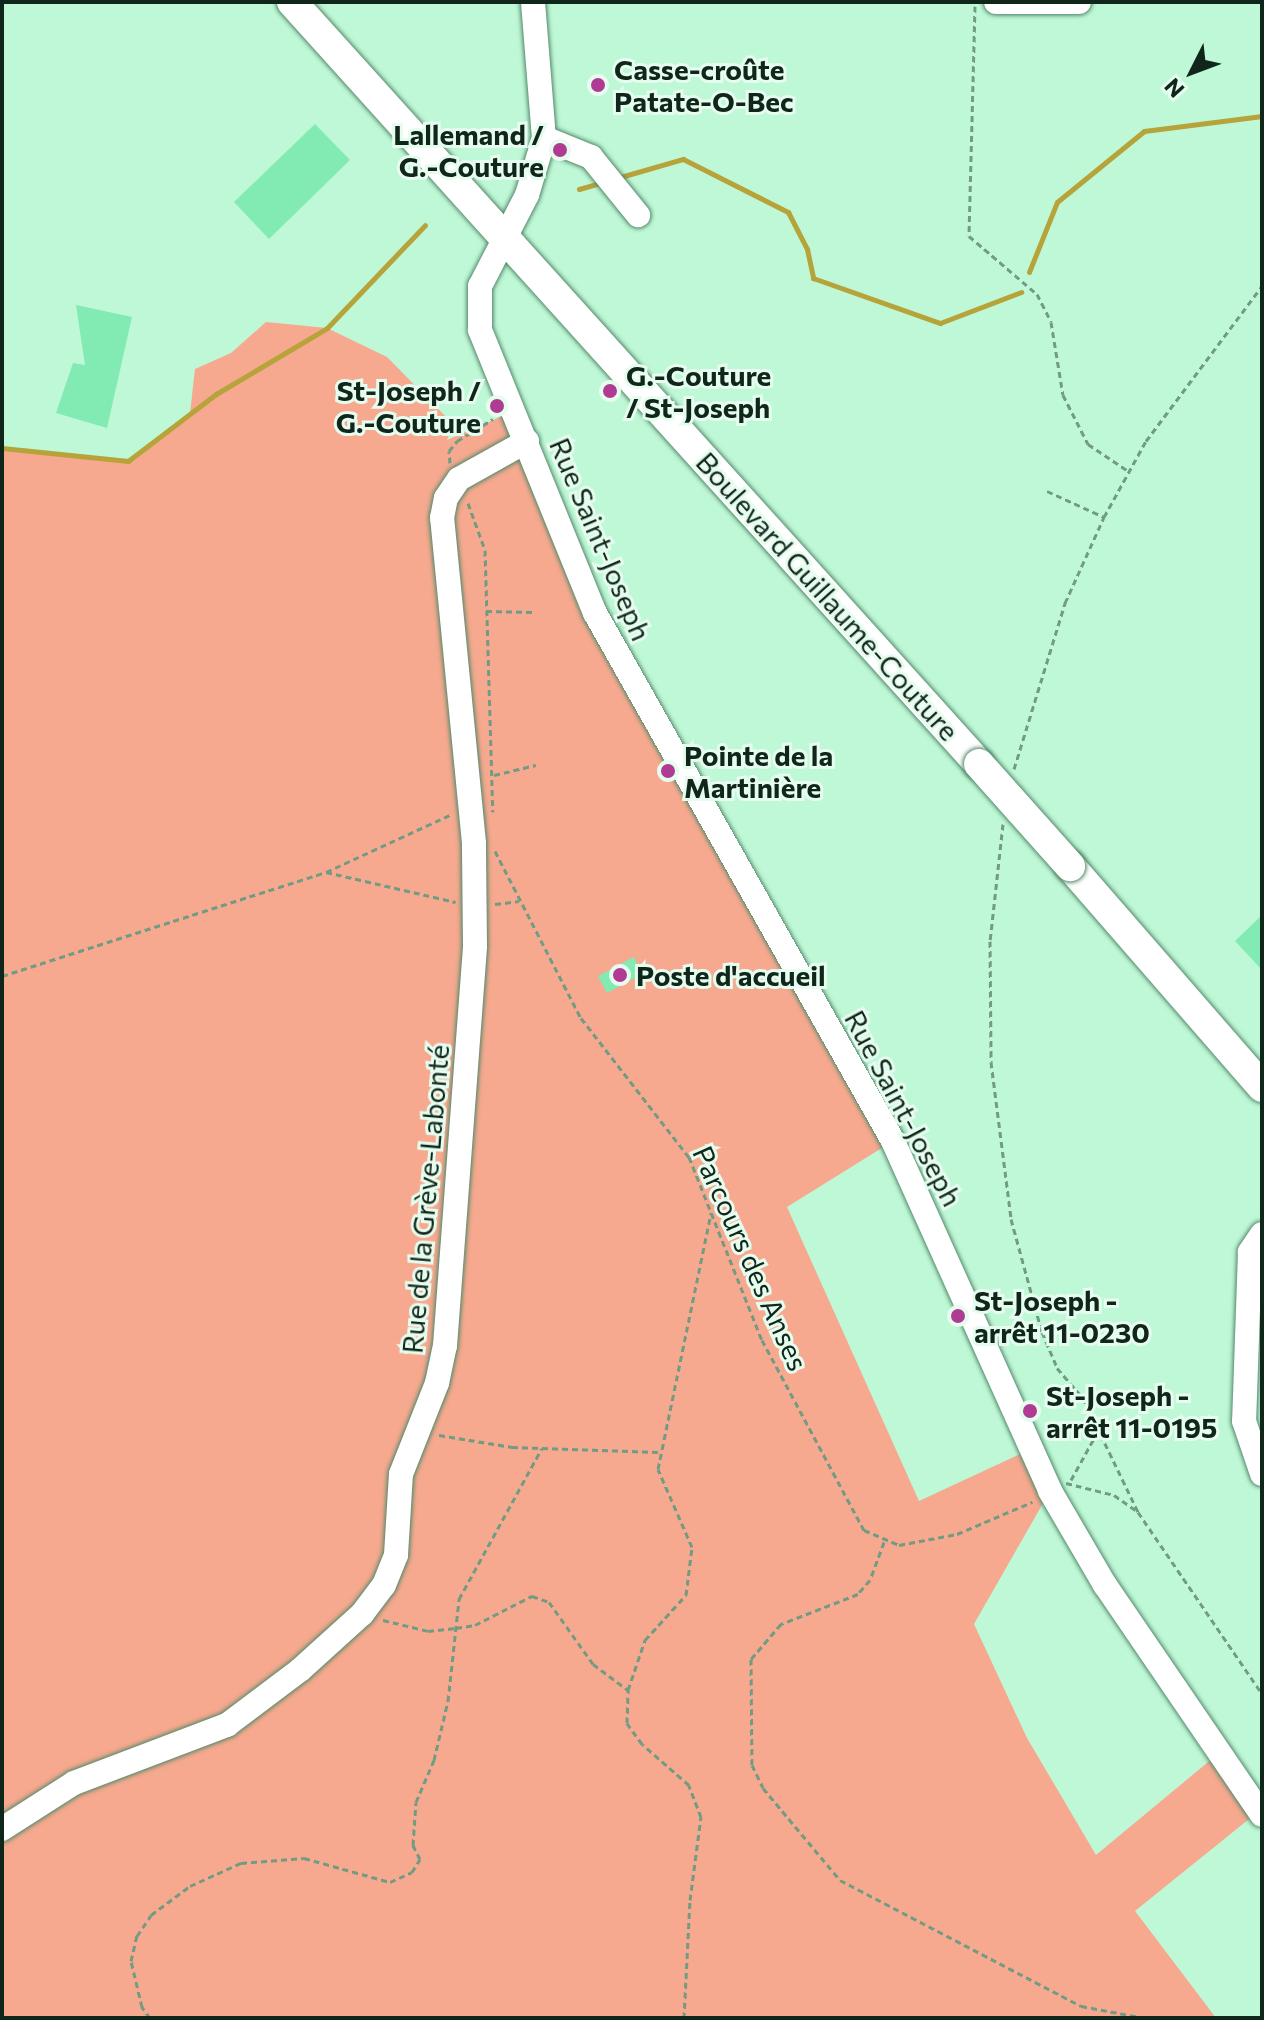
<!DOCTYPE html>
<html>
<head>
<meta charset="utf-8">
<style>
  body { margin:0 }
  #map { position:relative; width:1264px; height:2020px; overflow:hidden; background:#bff8d7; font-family:Commissioner,sans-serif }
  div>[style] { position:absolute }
  .green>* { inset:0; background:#f6a98f }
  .stream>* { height:5px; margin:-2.5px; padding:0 2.5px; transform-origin:2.5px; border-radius:2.5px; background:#b6a339 }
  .building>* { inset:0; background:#82eab3 }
  .path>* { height:3px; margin-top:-1.5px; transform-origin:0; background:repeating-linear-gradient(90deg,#719b83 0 6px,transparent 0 10px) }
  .roads { filter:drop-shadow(0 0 2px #53896b) drop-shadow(0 0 2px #53896b) }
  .minor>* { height:24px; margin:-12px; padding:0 12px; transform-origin:12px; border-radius:12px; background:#fff }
  .major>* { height:30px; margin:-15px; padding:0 15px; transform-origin:15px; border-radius:15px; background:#fff }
  .bridges { filter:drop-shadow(0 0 2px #53896b) drop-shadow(0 0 2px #53896b) }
  .major-bridge>* { height:30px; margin:-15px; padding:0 15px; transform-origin:15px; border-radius:15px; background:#fff }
  .dots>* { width:22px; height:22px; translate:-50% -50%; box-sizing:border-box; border:4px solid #e6fcef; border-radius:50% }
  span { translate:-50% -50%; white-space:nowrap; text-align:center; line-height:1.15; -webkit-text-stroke:6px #e6fcef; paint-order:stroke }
  .poi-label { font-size:28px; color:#10261a; font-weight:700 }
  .left { translate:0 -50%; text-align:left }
  .right { translate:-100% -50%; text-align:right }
  .street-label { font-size:28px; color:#10261a }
  .frame { position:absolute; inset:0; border:4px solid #10261a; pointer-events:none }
  .north { position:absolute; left:1152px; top:32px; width:80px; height:80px; -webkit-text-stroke:6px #e6fcef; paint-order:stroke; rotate:228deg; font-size:22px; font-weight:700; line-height:32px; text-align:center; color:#10261a }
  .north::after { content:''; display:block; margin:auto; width:28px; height:36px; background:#10261a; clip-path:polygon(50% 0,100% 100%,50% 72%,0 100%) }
</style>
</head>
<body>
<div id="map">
  <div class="green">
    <i style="clip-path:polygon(266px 322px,327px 328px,387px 357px,453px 424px,447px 440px,514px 411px,595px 612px,893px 1141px,787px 1207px,919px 1501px,1031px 1449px,1050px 1491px,974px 1624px,1027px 1738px,1096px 1855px,1219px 1753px,1259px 1811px,1135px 1911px,1216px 2018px,2px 2018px,2px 448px,128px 461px,190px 413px,195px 369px,231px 353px)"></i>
  </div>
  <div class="stream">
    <i style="left:617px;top:178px;width:69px;rotate:-16.1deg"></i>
    <i style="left:683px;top:159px;width:118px;rotate:26.8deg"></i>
    <i style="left:788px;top:212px;width:42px;rotate:62.8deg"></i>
    <i style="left:807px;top:249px;width:30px;rotate:78deg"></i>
    <i style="left:813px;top:278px;width:135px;rotate:19.5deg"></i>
    <i style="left:940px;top:323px;width:87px;rotate:-20.9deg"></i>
    <i style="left:579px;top:189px;width:26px;rotate:-16deg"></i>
    <i style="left:1029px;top:272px;width:75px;rotate:-68.2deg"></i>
    <i style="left:1057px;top:202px;width:112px;rotate:-39.2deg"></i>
    <i style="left:1144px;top:131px;width:119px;rotate:-7.2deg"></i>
    <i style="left:2px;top:448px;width:127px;rotate:5.9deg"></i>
    <i style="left:128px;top:461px;width:111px;rotate:-37.3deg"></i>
    <i style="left:216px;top:394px;width:129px;rotate:-30.7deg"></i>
    <i style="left:327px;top:328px;width:142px;rotate:-46.4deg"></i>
  </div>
  <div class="building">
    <i style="clip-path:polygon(315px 124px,350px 160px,269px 239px,234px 202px)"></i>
    <i style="clip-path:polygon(76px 305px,132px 317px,107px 428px,56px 413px,73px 363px,85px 365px)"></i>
    <i style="clip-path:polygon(1262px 915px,1262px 970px,1235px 941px)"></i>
    <i style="clip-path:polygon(634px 957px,642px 974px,607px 993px,598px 976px)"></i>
  </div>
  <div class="path">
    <i style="left:975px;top:6px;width:230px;rotate:91.5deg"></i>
    <i style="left:969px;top:236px;width:89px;rotate:40.5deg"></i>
    <i style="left:1037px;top:294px;width:31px;rotate:63deg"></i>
    <i style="left:1051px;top:322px;width:74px;rotate:80.7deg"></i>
    <i style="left:1063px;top:395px;width:55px;rotate:63deg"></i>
    <i style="left:1088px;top:444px;width:48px;rotate:34deg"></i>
    <i style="left:450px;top:463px;width:12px;rotate:-95deg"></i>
    <i style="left:449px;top:451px;width:13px;rotate:-51deg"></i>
    <i style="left:457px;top:441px;width:42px;rotate:-31.4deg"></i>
    <i style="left:1047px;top:491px;width:63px;rotate:24.5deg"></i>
    <i style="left:468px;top:503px;width:50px;rotate:70.1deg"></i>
    <i style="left:485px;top:550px;width:262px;rotate:88.3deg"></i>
    <i style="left:486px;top:611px;width:48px;rotate:1.2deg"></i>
    <i style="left:1014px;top:769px;width:174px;rotate:-72.9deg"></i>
    <i style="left:1065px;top:603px;width:94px;rotate:-65.6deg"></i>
    <i style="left:1104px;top:517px;width:87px;rotate:-61.1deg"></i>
    <i style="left:1146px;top:441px;width:194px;rotate:-53.2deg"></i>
    <i style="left:494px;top:775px;width:43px;rotate:-13.4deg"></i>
    <i style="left:1003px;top:824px;width:118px;rotate:96.3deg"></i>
    <i style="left:990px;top:941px;width:121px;rotate:89.5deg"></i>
    <i style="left:991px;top:1062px;width:158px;rotate:82.7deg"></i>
    <i style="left:1011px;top:1219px;width:117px;rotate:74.7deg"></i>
    <i style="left:1042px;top:1332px;width:39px;rotate:67deg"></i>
    <i style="left:1057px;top:1368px;width:40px;rotate:49deg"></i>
    <i style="left:1083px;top:1398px;width:127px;rotate:64.2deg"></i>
    <i style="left:1138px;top:1512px;width:220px;rotate:55.7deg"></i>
    <i style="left:495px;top:851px;width:188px;rotate:62.8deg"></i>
    <i style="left:581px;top:1018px;width:176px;rotate:52.2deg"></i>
    <i style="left:689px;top:1157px;width:197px;rotate:68.3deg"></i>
    <i style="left:762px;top:1340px;width:216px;rotate:61.8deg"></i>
    <i style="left:864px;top:1530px;width:38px;rotate:23deg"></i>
    <i style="left:899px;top:1545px;width:59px;rotate:-10.7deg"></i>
    <i style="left:957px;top:1534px;width:82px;rotate:-23.1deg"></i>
    <i style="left:326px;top:872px;width:136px;rotate:-24.7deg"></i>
    <i style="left:495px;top:904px;width:24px;rotate:-7deg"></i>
    <i style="left:2px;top:976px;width:340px;rotate:-17.8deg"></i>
    <i style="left:326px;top:872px;width:133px;rotate:13deg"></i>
    <i style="left:439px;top:1435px;width:74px;rotate:9.3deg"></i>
    <i style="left:512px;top:1447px;width:146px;rotate:2deg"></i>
    <i style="left:1071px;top:1480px;width:56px;rotate:-61.1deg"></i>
    <i style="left:1066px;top:1483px;width:49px;rotate:14deg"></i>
    <i style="left:1114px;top:1495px;width:29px;rotate:35deg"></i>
    <i style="left:884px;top:1542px;width:40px;rotate:110.2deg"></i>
    <i style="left:870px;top:1580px;width:18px;rotate:131deg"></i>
    <i style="left:858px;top:1594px;width:83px;rotate:158.7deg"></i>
    <i style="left:781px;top:1624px;width:46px;rotate:130.6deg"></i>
    <i style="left:751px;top:1659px;width:106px;rotate:89.5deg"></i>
    <i style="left:752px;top:1765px;width:25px;rotate:64deg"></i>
    <i style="left:763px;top:1788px;width:120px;rotate:50.1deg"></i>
    <i style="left:840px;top:1880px;width:272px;rotate:27.6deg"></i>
    <i style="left:1081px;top:2006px;width:65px;rotate:10.6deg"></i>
    <i style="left:383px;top:1620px;width:46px;rotate:13.7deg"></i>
    <i style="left:428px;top:1631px;width:28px;rotate:-6deg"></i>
    <i style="left:456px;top:1628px;width:19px;rotate:-9deg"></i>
    <i style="left:475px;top:1625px;width:64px;rotate:-27deg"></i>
    <i style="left:532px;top:1596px;width:18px;rotate:19deg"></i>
    <i style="left:549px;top:1602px;width:76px;rotate:54.6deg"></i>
    <i style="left:593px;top:1664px;width:44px;rotate:36.6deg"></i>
    <i style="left:150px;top:2018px;width:14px;rotate:-126deg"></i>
    <i style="left:142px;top:2007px;width:47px;rotate:-103.4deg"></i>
    <i style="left:131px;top:1961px;width:26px;rotate:-77deg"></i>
    <i style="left:137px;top:1936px;width:25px;rotate:-56deg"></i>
    <i style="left:151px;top:1915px;width:49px;rotate:-36.6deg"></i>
    <i style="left:190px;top:1886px;width:56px;rotate:-24.3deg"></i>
    <i style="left:241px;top:1863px;width:63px;rotate:-4.5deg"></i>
    <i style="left:304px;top:1858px;width:89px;rotate:15.6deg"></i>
    <i style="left:390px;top:1882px;width:24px;rotate:-24deg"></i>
    <i style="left:412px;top:1872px;width:15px;rotate:-58deg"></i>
    <i style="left:420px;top:1859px;width:16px;rotate:-117deg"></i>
    <i style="left:413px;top:1845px;width:43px;rotate:-86deg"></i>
    <i style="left:416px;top:1802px;width:46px;rotate:-66.8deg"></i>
    <i style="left:434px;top:1760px;width:61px;rotate:-76.7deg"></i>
    <i style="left:448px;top:1701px;width:103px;rotate:-83.8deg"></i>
    <i style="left:459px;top:1599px;width:172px;rotate:-61.2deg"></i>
    <i style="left:684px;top:2018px;width:118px;rotate:-87.1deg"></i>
    <i style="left:690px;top:1900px;width:84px;rotate:-82.5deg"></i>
    <i style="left:701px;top:1817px;width:34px;rotate:-111deg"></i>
    <i style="left:689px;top:1785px;width:62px;rotate:-138.9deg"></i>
    <i style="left:642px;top:1744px;width:26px;rotate:-126deg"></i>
    <i style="left:627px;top:1723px;width:33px;rotate:-88deg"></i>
    <i style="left:628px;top:1690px;width:53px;rotate:-71.2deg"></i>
    <i style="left:645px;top:1640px;width:61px;rotate:-47.7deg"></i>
    <i style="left:686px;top:1595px;width:48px;rotate:-82.9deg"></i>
    <i style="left:692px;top:1547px;width:85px;rotate:-113.6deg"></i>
    <i style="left:658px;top:1469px;width:262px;rotate:-78.3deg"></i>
  </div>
  <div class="roads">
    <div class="minor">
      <i style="left:533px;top:2px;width:136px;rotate:85.4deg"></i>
      <i style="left:544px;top:138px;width:59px;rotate:106.6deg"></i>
      <i style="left:527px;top:195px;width:102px;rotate:117.3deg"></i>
      <i style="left:480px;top:286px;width:44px;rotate:90deg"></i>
      <i style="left:480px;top:330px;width:305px;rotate:67.9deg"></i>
      <i style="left:595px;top:613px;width:606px;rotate:60.56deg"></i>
      <i style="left:893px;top:1141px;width:384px;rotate:65.8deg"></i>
      <i style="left:1050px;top:1491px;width:109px;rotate:59.7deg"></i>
      <i style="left:1105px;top:1585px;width:278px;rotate:55.7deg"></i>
      <i style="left:996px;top:2px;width:83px"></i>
      <i style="left:544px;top:138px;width:51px;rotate:22deg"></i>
      <i style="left:591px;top:157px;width:75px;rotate:51deg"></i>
      <i style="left:1262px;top:1234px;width:22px;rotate:124deg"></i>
      <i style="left:1250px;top:1252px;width:169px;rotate:92deg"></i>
      <i style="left:1244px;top:1421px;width:56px;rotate:71.2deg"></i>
      <i style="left:2px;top:1829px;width:85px;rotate:-32.6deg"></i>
      <i style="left:74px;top:1783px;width:164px;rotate:-20.8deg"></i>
      <i style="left:227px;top:1725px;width:91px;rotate:-37deg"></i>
      <i style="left:300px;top:1670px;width:84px;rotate:-42.1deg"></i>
      <i style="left:362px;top:1614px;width:36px;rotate:-53deg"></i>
      <i style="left:384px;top:1585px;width:32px;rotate:-68deg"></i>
      <i style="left:396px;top:1555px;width:81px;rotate:-86.5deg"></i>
      <i style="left:401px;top:1474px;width:98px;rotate:-68.4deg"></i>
      <i style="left:437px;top:1383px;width:38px;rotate:-78deg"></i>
      <i style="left:445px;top:1346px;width:401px;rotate:-85.7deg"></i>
      <i style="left:475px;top:946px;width:103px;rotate:-90.6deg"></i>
      <i style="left:474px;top:843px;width:327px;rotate:-95.6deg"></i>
      <i style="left:442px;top:518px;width:20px;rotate:-79deg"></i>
      <i style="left:446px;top:498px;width:23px;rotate:-56deg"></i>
      <i style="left:459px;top:479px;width:78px;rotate:-29.2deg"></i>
    </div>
    <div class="major">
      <i style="left:292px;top:2px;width:1026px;rotate:47.96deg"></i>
      <i style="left:1070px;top:866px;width:293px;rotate:49deg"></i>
    </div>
  </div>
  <div class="bridges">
    <div class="major-bridge">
      <i style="left:979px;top:764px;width:137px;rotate:48.3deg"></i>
    </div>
  </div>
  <div class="dots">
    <i style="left:598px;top:85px;background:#b03b93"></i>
    <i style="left:560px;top:150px;background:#b03b93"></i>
    <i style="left:610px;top:391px;background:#b03b93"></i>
    <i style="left:497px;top:406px;background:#b03b93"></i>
    <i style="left:668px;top:771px;background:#b03b93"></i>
    <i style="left:620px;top:975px;background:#b03b93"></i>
    <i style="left:958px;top:1316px;background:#b03b93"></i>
    <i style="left:1030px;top:1411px;background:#b03b93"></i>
  </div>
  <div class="poi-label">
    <span class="left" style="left:614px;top:85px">Casse-croûte<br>Patate-O-Bec</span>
    <span class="right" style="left:544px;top:150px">Lallemand /<br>G.-Couture</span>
    <span class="left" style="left:626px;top:391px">G.-Couture<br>/ St-Joseph</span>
    <span class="right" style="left:481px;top:406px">St-Joseph /<br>G.-Couture</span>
    <span class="left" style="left:684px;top:771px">Pointe de la<br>Martinière</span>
    <span class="left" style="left:636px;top:975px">Poste d'accueil</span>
    <span class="left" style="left:974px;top:1316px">St-Joseph -<br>arrêt 11-0230</span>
    <span class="left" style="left:1046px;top:1411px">St-Joseph -<br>arrêt 11-0195</span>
  </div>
  <div class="street-label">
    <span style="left:601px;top:539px;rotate:67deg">Rue Saint-Joseph</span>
    <span style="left:828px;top:596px;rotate:48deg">Boulevard Guillaume-Couture</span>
    <span style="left:904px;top:1108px;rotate:62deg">Rue Saint-Joseph</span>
    <span style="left:425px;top:1199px;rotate:-85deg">Rue de la Grève-Labonté</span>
    <span style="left:751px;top:1258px;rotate:66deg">Parcours des Anses</span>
  </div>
  <div class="frame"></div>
  <div class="north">N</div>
</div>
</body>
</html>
